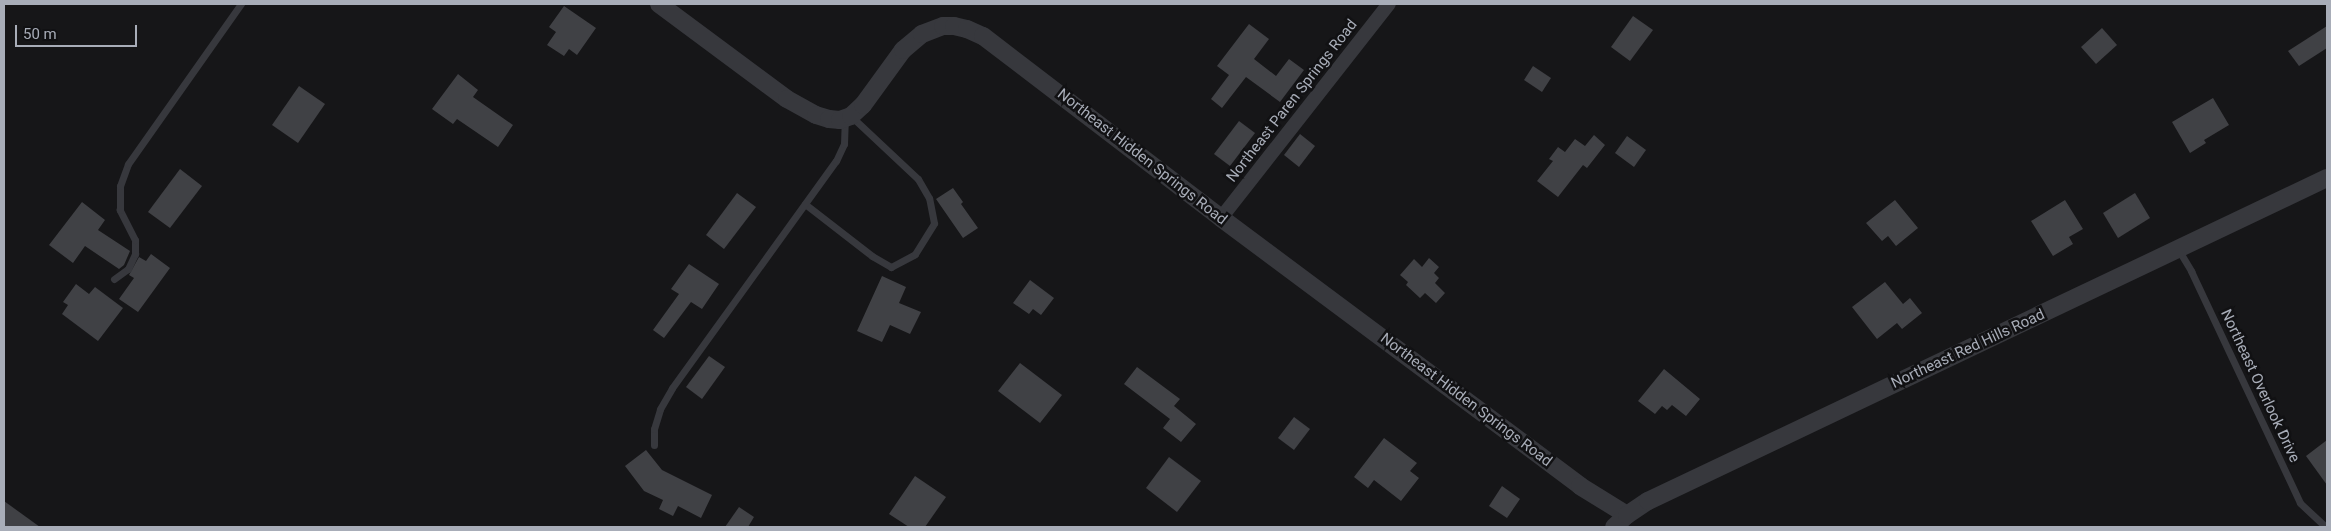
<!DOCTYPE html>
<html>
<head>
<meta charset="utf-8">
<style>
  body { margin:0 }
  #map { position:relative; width:2331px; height:531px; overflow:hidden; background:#161618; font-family:Roboto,sans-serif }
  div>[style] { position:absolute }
  .building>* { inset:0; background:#404145 }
  .service>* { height:7px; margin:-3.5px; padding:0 3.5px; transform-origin:3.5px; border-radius:3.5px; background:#37383d }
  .minor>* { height:14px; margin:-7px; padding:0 7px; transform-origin:7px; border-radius:7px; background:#37383d }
  .tertiary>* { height:18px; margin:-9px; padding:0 9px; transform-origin:9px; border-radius:9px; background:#37383d }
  span { translate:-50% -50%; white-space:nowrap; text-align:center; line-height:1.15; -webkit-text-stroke:5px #111113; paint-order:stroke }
  .street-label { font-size:15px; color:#a8adb8 }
  .frame { position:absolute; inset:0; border:5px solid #a8adb8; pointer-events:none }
  .scale { position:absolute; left:15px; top:25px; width:122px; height:22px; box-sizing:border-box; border:2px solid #a8adb8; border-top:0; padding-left:6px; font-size:15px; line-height:18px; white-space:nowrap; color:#a8adb8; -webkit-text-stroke:4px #111113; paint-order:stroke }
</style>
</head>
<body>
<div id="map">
  <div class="building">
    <i style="clip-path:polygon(564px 6px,596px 28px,577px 55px,569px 49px,564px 56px,547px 45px,556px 32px,549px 27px)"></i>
    <i style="clip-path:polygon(1633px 16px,1653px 30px,1630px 61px,1611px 47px)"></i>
    <i style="clip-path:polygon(1249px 24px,1269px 39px,1254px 59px,1276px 76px,1289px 59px,1304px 70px,1280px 102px,1246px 77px,1222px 108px,1211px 99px,1229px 75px,1217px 66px)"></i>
    <i style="clip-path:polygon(2327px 26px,2327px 48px,2299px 66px,2288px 51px)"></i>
    <i style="clip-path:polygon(2102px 28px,2117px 45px,2096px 64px,2081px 47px)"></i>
    <i style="clip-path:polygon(1533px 66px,1551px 78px,1542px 92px,1524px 80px)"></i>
    <i style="clip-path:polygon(458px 74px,478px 90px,473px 97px,513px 125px,498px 147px,457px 119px,453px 124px,432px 109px)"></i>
    <i style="clip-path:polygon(299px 86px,325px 104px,298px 143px,272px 125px)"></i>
    <i style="clip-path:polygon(2213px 98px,2229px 125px,2204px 140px,2206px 143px,2190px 153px,2172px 122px)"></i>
    <i style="clip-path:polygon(1239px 121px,1255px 133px,1230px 166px,1214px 154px)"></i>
    <i style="clip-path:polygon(1300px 134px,1315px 146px,1299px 167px,1284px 155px)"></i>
    <i style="clip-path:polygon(1594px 135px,1605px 145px,1587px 168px,1583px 165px,1558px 197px,1537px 181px,1553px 161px,1549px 159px,1558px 147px,1565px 152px,1575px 139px,1585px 146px)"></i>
    <i style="clip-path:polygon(1627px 136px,1646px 150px,1634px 167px,1615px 153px)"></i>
    <i style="clip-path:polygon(180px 169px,202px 186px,170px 228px,148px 212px)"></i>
    <i style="clip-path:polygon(953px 188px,963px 202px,961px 204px,978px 228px,963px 238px,936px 199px)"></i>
    <i style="clip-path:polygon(737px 193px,756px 207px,724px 249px,706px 235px)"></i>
    <i style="clip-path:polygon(2135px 193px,2150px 218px,2118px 238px,2103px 213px)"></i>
    <i style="clip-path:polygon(1895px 200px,1918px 228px,1896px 246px,1888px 236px,1882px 241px,1866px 223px)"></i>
    <i style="clip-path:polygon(2065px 200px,2083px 229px,2069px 237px,2073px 244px,2053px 256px,2031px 221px)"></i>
    <i style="clip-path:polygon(82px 202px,105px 220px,98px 230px,130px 251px,124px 265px,119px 269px,85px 246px,73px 263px,49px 245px)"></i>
    <i style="clip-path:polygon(151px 254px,170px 268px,138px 312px,119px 299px,134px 278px,129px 275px,139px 257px,146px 261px)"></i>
    <i style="clip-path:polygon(1429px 258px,1439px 267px,1434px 273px,1439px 278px,1435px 283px,1445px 293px,1436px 303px,1425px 293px,1420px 298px,1406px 285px,1408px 282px,1400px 275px,1414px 259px,1422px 267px)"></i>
    <i style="clip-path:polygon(689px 264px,719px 284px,702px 309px,691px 302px,664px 338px,653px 330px,679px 294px,671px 289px)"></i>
    <i style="clip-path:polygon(882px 276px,906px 287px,899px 303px,921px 312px,910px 334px,890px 325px,882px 342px,857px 331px)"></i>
    <i style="clip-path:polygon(1030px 280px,1054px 298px,1041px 315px,1033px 309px,1029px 314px,1013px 303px)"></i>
    <i style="clip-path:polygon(1885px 282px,1903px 304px,1910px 298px,1922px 313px,1902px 329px,1897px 323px,1877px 339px,1852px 307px)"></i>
    <i style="clip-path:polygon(76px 284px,89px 294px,95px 287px,123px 308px,98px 341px,62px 314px,68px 305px,63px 302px)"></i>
    <i style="clip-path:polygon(709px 356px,725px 367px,702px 399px,686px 387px)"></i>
    <i style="clip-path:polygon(1020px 363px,1062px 395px,1040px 423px,998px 391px)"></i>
    <i style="clip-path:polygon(1137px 367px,1180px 399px,1174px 406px,1196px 424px,1181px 442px,1163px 428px,1170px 419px,1124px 384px)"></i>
    <i style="clip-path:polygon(1664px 369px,1700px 399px,1686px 416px,1672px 405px,1667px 410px,1662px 406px,1655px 414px,1638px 401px)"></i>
    <i style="clip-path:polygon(1294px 417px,1310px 429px,1294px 450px,1278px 438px)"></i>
    <i style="clip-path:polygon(1384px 438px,1417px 463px,1410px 471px,1419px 478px,1401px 501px,1374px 480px,1368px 488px,1354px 477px)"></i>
    <i style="clip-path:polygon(2327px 440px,2327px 485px,2306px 456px)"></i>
    <i style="clip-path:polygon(646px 450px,662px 470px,712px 495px,701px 518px,678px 506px,673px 516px,659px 509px,663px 500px,644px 491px,625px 466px)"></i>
    <i style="clip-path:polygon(1169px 457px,1201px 481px,1177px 512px,1146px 488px)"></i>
    <i style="clip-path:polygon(915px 476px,946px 497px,925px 527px,909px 527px,889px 514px)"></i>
    <i style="clip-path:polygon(1502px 486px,1520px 499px,1507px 518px,1489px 506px)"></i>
    <i style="clip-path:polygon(4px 501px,40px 527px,4px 527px)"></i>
    <i style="clip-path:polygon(739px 507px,754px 517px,748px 527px,725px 527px)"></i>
  </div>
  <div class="service">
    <i style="left:805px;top:204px;width:85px;rotate:37.8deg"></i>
    <i style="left:872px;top:256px;width:22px;rotate:30deg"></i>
    <i style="left:891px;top:267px;width:27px;rotate:-28deg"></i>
    <i style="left:915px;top:254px;width:36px;rotate:-58deg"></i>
    <i style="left:934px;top:223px;width:25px;rotate:-101deg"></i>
    <i style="left:929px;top:198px;width:22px;rotate:-120deg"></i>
    <i style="left:918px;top:179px;width:91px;rotate:-136.8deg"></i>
    <i style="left:2178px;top:249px;width:26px;rotate:59deg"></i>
    <i style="left:2191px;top:271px;width:256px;rotate:64.8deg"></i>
    <i style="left:2300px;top:503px;width:35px;rotate:43deg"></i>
    <i style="left:114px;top:279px;width:17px;rotate:-36deg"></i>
    <i style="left:128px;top:269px;width:17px;rotate:-65deg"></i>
    <i style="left:135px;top:254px;width:14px;rotate:-90deg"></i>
    <i style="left:135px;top:240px;width:34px;rotate:-117deg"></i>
    <i style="left:120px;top:210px;width:24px;rotate:-90deg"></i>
    <i style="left:120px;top:186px;width:23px;rotate:-70deg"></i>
    <i style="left:128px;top:164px;width:196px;rotate:-54.8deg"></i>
    <i style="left:654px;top:445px;width:16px;rotate:-90deg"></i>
    <i style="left:654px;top:429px;width:21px;rotate:-73deg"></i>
    <i style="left:660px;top:409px;width:24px;rotate:-60deg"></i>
    <i style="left:672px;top:388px;width:280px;rotate:-54.2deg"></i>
    <i style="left:836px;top:161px;width:19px;rotate:-65deg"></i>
    <i style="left:844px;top:144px;width:24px;rotate:-88deg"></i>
  </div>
  <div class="minor">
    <i style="left:1221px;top:218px;width:272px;rotate:-51.9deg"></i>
  </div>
  <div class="tertiary">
    <i style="left:659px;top:4px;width:159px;rotate:36.6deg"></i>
    <i style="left:787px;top:99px;width:33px;rotate:29deg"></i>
    <i style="left:816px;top:115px;width:14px;rotate:17deg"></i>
    <i style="left:829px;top:119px;width:11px;rotate:5deg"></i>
    <i style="left:840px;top:120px;width:12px;rotate:-20deg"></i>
    <i style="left:851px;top:116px;width:16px;rotate:-43deg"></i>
    <i style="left:863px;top:105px;width:68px;rotate:-54deg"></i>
    <i style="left:903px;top:50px;width:25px;rotate:-40deg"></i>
    <i style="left:922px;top:34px;width:22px;rotate:-21deg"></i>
    <i style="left:943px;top:26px;width:11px"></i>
    <i style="left:954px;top:26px;width:13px;rotate:13deg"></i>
    <i style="left:967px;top:29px;width:17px;rotate:24deg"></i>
    <i style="left:983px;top:36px;width:300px;rotate:37.4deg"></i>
    <i style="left:1221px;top:218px;width:448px;rotate:36.7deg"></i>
    <i style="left:1580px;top:486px;width:55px;rotate:31.7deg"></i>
    <i style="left:1614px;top:527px;width:18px;rotate:-43deg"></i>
    <i style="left:1627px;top:515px;width:25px;rotate:-34deg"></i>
    <i style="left:1648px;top:501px;width:752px;rotate:-25.44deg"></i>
  </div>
  <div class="street-label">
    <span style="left:1292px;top:101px;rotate:-52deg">Northeast Paren Springs Road</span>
    <span style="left:1142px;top:157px;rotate:38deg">Northeast Hidden Springs Road</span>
    <span style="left:1968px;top:349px;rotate:-25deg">Northeast Red Hills Road</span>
    <span style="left:2260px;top:386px;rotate:65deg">Northeast Overlook Drive</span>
    <span style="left:1466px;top:400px;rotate:37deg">Northeast Hidden Springs Road</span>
  </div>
  <div class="frame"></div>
  <div class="scale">50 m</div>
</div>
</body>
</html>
